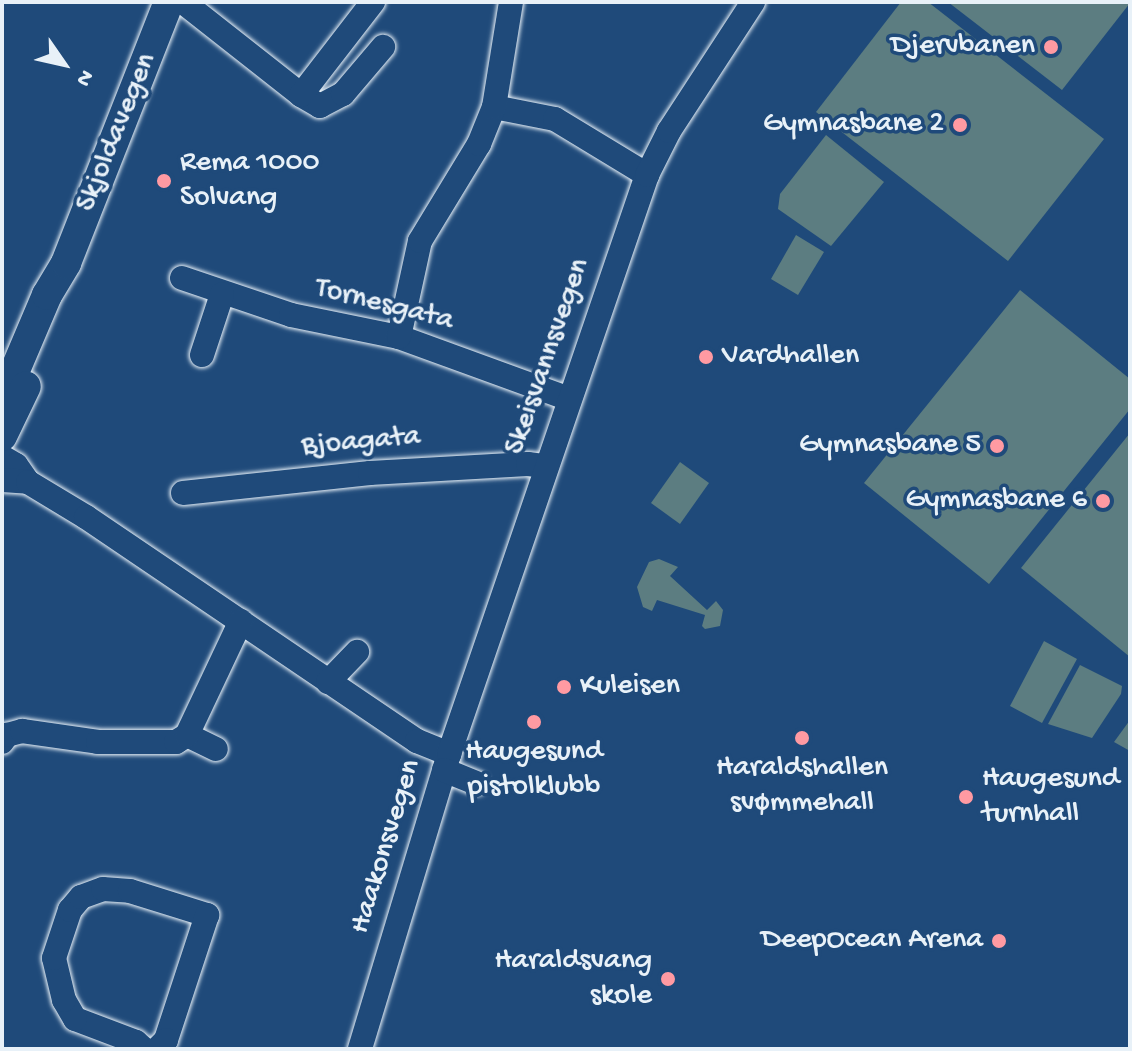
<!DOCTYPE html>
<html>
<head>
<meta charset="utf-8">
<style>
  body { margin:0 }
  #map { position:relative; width:1132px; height:1051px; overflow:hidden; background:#1f4a7a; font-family:"Gochi Hand",sans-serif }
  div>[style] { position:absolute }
  .green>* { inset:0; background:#5c7d81 }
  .roads { filter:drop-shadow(0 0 2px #e8f1f8) drop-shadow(0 0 2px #e8f1f8) }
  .minor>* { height:24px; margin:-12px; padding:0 12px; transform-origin:12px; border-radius:12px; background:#1f4a7a }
  .major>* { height:30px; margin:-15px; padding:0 15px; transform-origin:15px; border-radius:15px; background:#1f4a7a }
  .dots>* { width:22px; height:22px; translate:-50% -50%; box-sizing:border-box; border:4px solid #1f4a7a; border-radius:50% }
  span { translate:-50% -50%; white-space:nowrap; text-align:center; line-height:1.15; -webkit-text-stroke:7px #1f4a7a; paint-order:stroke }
  .poi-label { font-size:30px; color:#e8f1f8 }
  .right { translate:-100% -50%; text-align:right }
  .left { translate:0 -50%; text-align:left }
  .street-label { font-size:30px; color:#e8f1f8 }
  .frame { position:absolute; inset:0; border:4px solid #e8f1f8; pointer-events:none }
  .north { position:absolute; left:24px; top:24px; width:80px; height:80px; -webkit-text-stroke:6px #1f4a7a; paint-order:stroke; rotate:124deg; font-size:22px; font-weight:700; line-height:32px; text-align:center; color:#e8f1f8 }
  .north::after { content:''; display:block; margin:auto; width:28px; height:36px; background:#e8f1f8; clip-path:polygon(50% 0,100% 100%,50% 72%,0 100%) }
</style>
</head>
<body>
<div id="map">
  <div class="green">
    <i style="clip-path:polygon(901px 2px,928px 2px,1104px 139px,1008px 261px,816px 112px)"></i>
    <i style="clip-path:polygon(948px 2px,1130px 2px,1130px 3px,1062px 90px)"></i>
    <i style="clip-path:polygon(826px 135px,884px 182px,831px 246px,778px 209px,780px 194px)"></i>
    <i style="clip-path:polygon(796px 235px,824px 252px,798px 295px,771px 279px)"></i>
    <i style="clip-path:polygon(1020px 290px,1130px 379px,1130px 409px,989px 584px,864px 483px)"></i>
    <i style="clip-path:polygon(1130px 433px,1130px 657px,1021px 568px)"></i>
    <i style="clip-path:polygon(680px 462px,709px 483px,680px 524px,651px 503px)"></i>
    <i style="clip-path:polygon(659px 559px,678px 567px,670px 576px,707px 610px,716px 601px,723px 610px,720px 626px,705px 629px,702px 626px,705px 615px,657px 600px,652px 611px,643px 607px,637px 587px,649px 562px)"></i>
    <i style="clip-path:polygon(1044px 641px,1077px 659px,1042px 723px,1010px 706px)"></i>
    <i style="clip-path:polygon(1080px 665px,1122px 686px,1121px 694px,1092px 738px,1048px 724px)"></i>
    <i style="clip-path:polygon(1130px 720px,1130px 751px,1114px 742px)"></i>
  </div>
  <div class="roads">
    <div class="minor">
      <i style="left:183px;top:2px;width:150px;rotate:38.2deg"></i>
      <i style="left:301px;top:95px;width:22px;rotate:30deg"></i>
      <i style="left:320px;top:106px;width:26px;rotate:-28deg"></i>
      <i style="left:343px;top:94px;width:62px;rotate:-49.6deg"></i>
      <i style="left:301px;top:95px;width:118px;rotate:-52.3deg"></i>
      <i style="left:494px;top:107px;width:62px;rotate:11.1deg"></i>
      <i style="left:555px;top:119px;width:108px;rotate:31.3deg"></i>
      <i style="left:182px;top:278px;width:115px;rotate:18.7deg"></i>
      <i style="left:291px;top:315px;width:110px;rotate:11.5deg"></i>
      <i style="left:399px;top:337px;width:181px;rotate:20deg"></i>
      <i style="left:399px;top:337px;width:98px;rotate:-77.7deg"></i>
      <i style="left:420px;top:241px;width:114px;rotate:-58.7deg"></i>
      <i style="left:479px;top:144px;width:40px;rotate:-68deg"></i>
      <i style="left:494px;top:107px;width:106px;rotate:-80.8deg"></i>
      <i style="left:202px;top:355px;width:64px;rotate:-71.8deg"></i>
      <i style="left:2px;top:457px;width:16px;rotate:30deg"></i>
      <i style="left:16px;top:465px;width:21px;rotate:55deg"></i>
      <i style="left:2px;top:480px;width:26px;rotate:4deg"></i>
      <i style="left:28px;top:482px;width:68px;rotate:31.1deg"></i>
      <i style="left:86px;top:517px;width:400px;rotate:34.1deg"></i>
      <i style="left:417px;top:741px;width:35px;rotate:22deg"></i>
      <i style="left:449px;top:754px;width:308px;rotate:106.8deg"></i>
      <i style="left:183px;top:493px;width:188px;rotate:-6.1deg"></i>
      <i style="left:370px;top:473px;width:158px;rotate:-3.3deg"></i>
      <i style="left:528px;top:464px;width:17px;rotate:7deg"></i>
      <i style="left:328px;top:682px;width:42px;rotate:-46deg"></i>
      <i style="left:187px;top:735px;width:32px;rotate:26deg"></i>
      <i style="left:2px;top:742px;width:9px;rotate:-54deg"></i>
      <i style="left:7px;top:735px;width:16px;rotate:-15deg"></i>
      <i style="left:22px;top:731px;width:77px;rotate:8.2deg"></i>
      <i style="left:98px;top:742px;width:78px"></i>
      <i style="left:176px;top:742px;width:13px;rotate:-32deg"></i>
      <i style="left:187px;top:735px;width:126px;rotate:-64.7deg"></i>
      <i style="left:449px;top:754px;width:612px;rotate:-71.12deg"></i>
      <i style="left:647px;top:175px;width:49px;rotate:-63.4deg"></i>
      <i style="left:669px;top:131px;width:154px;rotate:-56.9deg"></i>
      <i style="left:444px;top:770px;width:35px;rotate:22deg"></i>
      <i style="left:144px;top:1049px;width:11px;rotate:-139deg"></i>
      <i style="left:136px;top:1042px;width:65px;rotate:-159.3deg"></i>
      <i style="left:75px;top:1019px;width:22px;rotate:-120deg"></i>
      <i style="left:64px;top:1000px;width:43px;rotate:-103.4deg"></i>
      <i style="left:54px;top:958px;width:51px;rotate:-71.6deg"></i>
      <i style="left:70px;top:910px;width:17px;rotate:-50deg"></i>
      <i style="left:81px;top:897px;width:23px;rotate:-20deg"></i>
      <i style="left:103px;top:889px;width:27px;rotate:4deg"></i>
      <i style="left:130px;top:891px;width:81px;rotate:17.3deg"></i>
      <i style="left:207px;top:915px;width:132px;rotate:108.2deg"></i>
      <i style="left:166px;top:1040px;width:13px;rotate:135deg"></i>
    </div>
    <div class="major">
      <i style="left:2px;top:401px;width:115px;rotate:-67deg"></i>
      <i style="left:47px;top:295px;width:37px;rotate:-59deg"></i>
      <i style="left:66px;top:263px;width:281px;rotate:-68.5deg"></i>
      <i style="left:2px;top:436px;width:55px;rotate:-64.4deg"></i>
    </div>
  </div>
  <div class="dots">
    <i style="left:1051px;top:47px;background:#ff9aa2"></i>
    <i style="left:960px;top:125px;background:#ff9aa2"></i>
    <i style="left:164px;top:181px;background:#ff9aa2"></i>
    <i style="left:706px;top:357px;background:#ff9aa2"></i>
    <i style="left:997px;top:446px;background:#ff9aa2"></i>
    <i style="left:1103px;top:501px;background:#ff9aa2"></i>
    <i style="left:564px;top:687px;background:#ff9aa2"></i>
    <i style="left:534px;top:722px;background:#ff9aa2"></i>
    <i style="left:802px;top:738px;background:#ff9aa2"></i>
    <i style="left:966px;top:797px;background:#ff9aa2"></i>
    <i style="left:999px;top:941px;background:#ff9aa2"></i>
    <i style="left:668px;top:979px;background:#ff9aa2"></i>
  </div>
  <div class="poi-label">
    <span class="right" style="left:1035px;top:47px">Djervbanen</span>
    <span class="right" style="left:944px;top:125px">Gymnasbane 2</span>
    <span class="left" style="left:180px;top:181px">Rema 1000<br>Solvang</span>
    <span class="left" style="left:722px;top:357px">Vardhallen</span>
    <span class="right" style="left:981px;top:446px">Gymnasbane 5</span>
    <span class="right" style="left:1087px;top:501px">Gymnasbane 6</span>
    <span class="left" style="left:580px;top:687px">Kuleisen</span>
    <span style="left:534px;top:770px">Haugesund<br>pistolklubb</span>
    <span style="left:802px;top:786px">Haraldshallen<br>svømmehall</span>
    <span class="left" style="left:982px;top:797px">Haugesund<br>turnhall</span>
    <span class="right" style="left:983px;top:941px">DeepOcean Arena</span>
    <span class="right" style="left:652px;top:979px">Haraldsvang<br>skole</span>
  </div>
  <div class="street-label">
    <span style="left:118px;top:133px;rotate:-68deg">Skjoldavegen</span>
    <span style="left:384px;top:306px;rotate:14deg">Tornesgata</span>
    <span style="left:549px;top:357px;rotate:-71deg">Skeisvannsvegen</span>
    <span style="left:361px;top:443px;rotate:-5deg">Bjoagata</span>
    <span style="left:387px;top:847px;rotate:-73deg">Haakonsvegen</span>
  </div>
  <div class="frame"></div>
  <div class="north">N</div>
</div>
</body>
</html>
